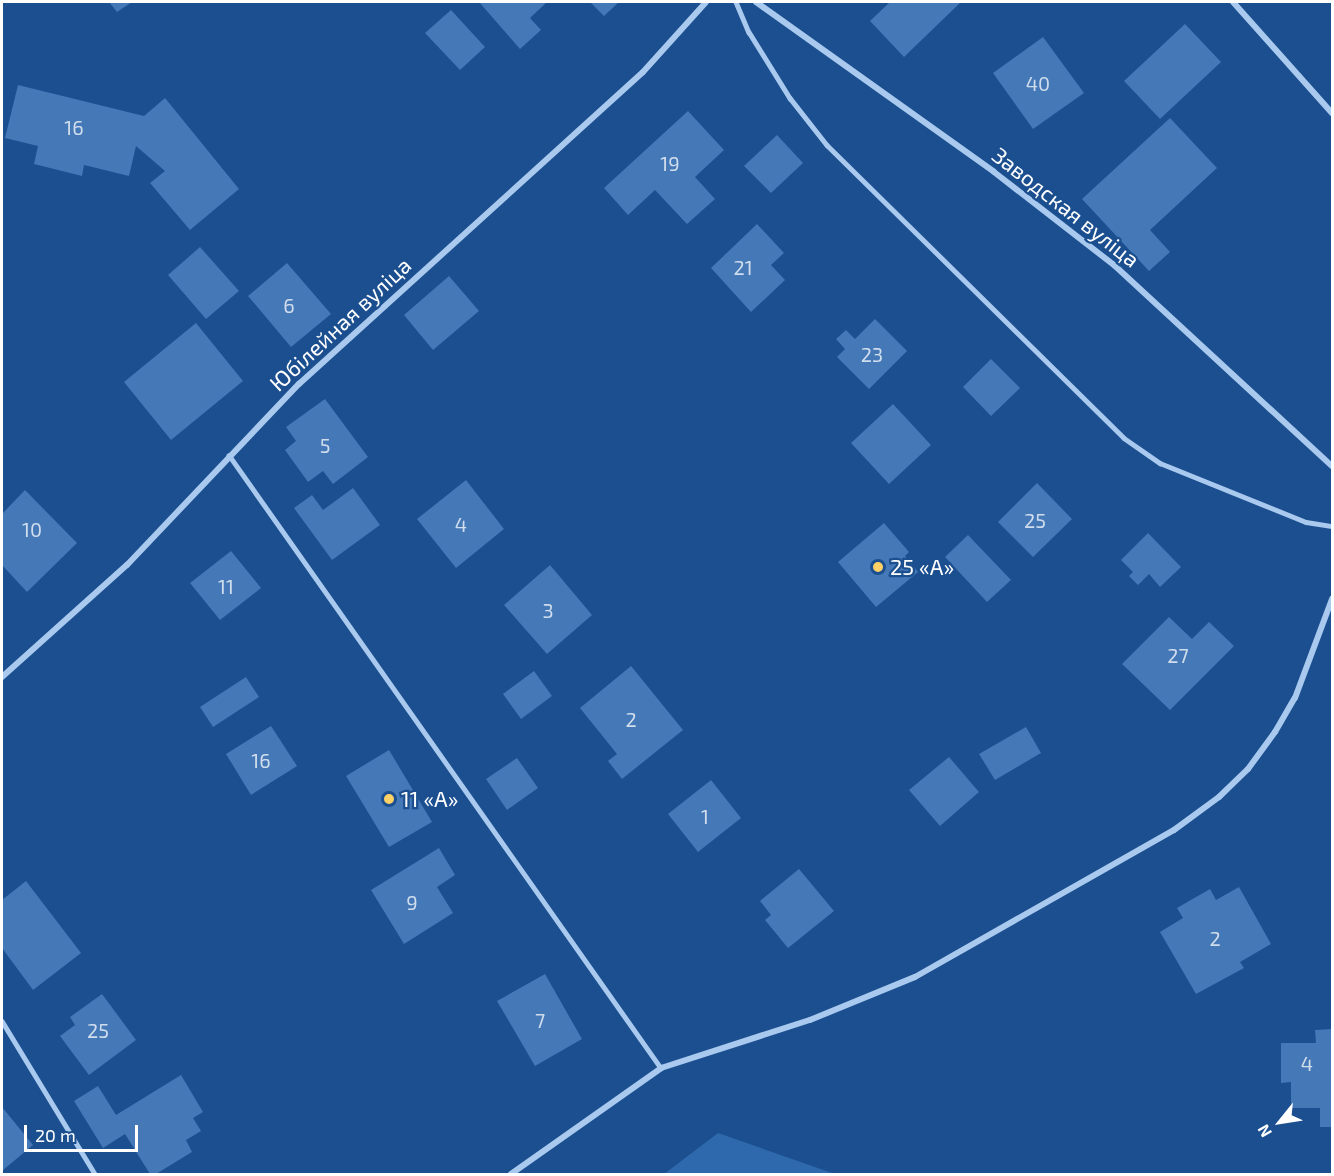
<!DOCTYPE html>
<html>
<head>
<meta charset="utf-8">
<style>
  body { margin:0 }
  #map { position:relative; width:1334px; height:1176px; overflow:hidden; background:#1b4f8f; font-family:"Exo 2",sans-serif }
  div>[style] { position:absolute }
  .green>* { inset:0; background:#2e69ad }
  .building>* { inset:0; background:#4478b7 }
  .service>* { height:4.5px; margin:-2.25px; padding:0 2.25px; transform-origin:2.25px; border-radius:2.25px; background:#a9c9ee }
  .minor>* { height:6px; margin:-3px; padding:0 3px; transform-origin:3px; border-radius:3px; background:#a9c9ee }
  .dots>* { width:16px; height:16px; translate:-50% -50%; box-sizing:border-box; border:3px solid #1b4f8f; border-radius:50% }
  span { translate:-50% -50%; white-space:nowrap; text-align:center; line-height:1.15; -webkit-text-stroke:4.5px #1b4f8f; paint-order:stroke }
  .number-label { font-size:20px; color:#d0dded }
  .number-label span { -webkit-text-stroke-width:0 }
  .street-label { font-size:22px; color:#fff }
  .poi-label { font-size:22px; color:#fff }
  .left { translate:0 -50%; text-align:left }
  .frame { position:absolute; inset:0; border:3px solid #fff; pointer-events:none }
  .north { position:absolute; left:1250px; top:1092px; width:60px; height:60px; -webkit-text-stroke:4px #1b4f8f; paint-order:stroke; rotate:240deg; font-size:16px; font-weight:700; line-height:24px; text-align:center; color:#fff }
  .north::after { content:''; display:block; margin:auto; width:21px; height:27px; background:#fff; clip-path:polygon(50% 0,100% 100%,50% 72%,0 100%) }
  .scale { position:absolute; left:24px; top:1125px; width:114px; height:27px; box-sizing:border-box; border:3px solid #fff; border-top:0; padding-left:8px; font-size:18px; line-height:21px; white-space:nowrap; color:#fff; -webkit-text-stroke:4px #1b4f8f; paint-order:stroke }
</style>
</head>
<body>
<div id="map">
  <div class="green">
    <i style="clip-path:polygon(718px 1133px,835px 1174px,664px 1174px)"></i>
  </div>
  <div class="building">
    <i style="clip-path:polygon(109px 2px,132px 2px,117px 12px)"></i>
    <i style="clip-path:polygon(479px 2px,547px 2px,530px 18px,541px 30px,520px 49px)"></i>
    <i style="clip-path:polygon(590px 2px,619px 2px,604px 16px)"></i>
    <i style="clip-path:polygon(890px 2px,961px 2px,904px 57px,870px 21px)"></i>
    <i style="clip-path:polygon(451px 10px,485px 47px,460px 70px,425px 33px)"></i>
    <i style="clip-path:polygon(1185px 24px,1221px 62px,1160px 119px,1124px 81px)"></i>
    <i style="clip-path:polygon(1043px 37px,1084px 93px,1033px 129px,993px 73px)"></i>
    <i style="clip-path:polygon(18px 85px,144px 116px,165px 98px,239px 189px,190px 230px,150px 183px,165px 171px,136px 146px,129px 176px,84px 165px,82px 176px,34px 164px,38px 146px,5px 138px)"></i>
    <i style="clip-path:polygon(688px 111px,724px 150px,695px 177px,715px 199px,687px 224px,655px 190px,628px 215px,604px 188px)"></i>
    <i style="clip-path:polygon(1170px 118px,1217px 168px,1150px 230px,1170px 252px,1149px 271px,1082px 199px)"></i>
    <i style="clip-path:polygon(777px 135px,803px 163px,771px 193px,744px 166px)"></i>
    <i style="clip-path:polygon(757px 224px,784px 253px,771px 265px,785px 280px,751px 312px,711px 268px)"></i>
    <i style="clip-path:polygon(200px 247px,239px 291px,206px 319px,168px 275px)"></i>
    <i style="clip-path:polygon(287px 263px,331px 314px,291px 347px,248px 296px)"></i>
    <i style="clip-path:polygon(449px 276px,479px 311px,433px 350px,404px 315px)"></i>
    <i style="clip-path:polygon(875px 319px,907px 351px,869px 389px,837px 357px,845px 349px,836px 339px,846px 330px,855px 339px)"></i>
    <i style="clip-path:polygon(196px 323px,243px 381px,171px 440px,124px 382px)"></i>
    <i style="clip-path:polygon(991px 359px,1020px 388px,991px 416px,963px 387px)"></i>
    <i style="clip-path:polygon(325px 399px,368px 457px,333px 484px,323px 471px,308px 482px,285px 450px,296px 441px,286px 427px)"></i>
    <i style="clip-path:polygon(893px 404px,931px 445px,889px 484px,851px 443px)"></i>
    <i style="clip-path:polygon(466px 480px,504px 529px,456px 568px,417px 519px)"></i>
    <i style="clip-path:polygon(1037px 483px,1072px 519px,1033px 557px,998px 522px)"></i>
    <i style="clip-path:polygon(353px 488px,380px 525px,332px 560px,294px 508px,312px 495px,323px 510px)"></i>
    <i style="clip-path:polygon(25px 490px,77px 543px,27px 592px,2px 565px,2px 514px)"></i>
    <i style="clip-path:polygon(884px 523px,909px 552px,905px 556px,918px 572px,876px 607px,838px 562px)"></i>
    <i style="clip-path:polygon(1148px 533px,1181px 567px,1160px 587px,1149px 574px,1138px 585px,1129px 576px,1133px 572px,1121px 560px)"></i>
    <i style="clip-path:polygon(968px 535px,1011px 580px,987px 602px,945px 557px)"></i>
    <i style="clip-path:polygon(231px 551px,261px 588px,220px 620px,190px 583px)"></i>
    <i style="clip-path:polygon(550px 565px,592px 615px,547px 654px,504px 605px)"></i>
    <i style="clip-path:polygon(1169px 617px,1192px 639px,1209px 622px,1234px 646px,1170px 710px,1122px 664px)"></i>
    <i style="clip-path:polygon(631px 666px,683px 730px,622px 779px,608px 761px,617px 754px,580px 708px)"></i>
    <i style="clip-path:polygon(534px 671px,552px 696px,521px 719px,503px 694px)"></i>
    <i style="clip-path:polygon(246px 677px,259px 697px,213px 727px,200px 707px)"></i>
    <i style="clip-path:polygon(271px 726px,297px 766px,251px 795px,226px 754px)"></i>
    <i style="clip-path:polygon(1026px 727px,1041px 753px,995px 780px,979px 754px)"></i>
    <i style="clip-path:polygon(389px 750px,432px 822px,389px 847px,346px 776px)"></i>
    <i style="clip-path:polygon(949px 757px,979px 792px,940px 826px,909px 790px)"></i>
    <i style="clip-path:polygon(517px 758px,538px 788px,507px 810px,486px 779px)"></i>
    <i style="clip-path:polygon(711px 780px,741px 818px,698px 852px,668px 814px)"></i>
    <i style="clip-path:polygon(439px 848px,455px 875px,437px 887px,453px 913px,404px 944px,371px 890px)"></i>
    <i style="clip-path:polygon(799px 869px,834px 911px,788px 948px,765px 920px,771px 915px,760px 901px)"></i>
    <i style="clip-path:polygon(26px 881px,81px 953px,33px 990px,2px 948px,2px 900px)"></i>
    <i style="clip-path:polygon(1239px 887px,1271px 944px,1240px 962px,1244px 968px,1196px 994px,1160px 932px,1183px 918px,1177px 908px,1210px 889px,1216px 900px)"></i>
    <i style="clip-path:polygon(545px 974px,582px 1039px,535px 1066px,497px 1001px)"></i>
    <i style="clip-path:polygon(102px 994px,136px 1040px,89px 1075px,60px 1036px,75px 1025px,70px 1017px)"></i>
    <i style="clip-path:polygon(1332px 1029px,1332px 1127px,1320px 1127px,1320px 1108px,1291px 1108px,1291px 1082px,1281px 1083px,1281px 1043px,1316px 1043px,1315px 1030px)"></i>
    <i style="clip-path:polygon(181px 1075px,203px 1112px,193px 1118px,201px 1131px,186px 1140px,192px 1152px,156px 1174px,150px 1174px,125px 1134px,103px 1148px,74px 1101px,98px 1086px,116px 1115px)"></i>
    <i style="clip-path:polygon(2px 1107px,33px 1145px,2px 1171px)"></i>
  </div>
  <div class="service">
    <i style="left:736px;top:2px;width:33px;rotate:67deg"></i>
    <i style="left:749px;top:32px;width:78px;rotate:58.2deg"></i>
    <i style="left:790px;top:98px;width:60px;rotate:51.8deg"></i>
    <i style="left:827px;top:145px;width:417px;rotate:44.6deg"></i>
    <i style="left:1124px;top:438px;width:44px;rotate:34.8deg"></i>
    <i style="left:1160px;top:463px;width:157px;rotate:22deg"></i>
    <i style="left:1306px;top:522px;width:26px;rotate:9deg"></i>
    <i style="left:229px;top:455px;width:750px;rotate:54.83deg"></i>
    <i style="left:2px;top:1021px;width:179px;rotate:58.7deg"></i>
  </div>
  <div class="minor">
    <i style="left:756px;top:2px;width:292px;rotate:35.5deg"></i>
    <i style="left:994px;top:172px;width:152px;rotate:37.8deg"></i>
    <i style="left:1114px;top:265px;width:297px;rotate:42.7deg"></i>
    <i style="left:1233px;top:2px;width:149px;rotate:48.3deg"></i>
    <i style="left:2px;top:677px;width:168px;rotate:-41.9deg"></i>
    <i style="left:127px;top:565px;width:250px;rotate:-46.5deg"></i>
    <i style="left:299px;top:384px;width:464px;rotate:-42.2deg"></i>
    <i style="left:643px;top:72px;width:94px;rotate:-48deg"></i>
    <i style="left:511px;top:1174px;width:184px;rotate:-35.2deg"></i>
    <i style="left:661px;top:1068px;width:157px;rotate:-17.9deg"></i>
    <i style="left:810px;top:1020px;width:113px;rotate:-22.3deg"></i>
    <i style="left:915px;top:977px;width:298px;rotate:-29.6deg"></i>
    <i style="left:1174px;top:830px;width:56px;rotate:-36.3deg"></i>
    <i style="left:1219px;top:797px;width:40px;rotate:-44deg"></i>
    <i style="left:1248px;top:769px;width:46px;rotate:-53.9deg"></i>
    <i style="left:1275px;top:732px;width:39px;rotate:-60deg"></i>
    <i style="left:1295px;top:698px;width:106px;rotate:-69.5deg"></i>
  </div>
  <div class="dots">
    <i style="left:878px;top:567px;background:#ffd166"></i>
    <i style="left:389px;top:799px;background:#ffd166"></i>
  </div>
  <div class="number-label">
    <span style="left:1038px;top:83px">40</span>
    <span style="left:74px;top:127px">16</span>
    <span style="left:670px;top:163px">19</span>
    <span style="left:743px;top:267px">21</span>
    <span style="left:289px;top:305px">6</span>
    <span style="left:872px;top:354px">23</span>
    <span style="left:325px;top:445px">5</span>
    <span style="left:1035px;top:520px">25</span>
    <span style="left:461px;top:524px">4</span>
    <span style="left:32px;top:529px">10</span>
    <span style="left:226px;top:586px">11</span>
    <span style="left:548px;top:610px">3</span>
    <span style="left:1178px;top:655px">27</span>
    <span style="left:631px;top:719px">2</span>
    <span style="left:261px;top:760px">16</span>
    <span style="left:705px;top:816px">1</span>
    <span style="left:412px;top:902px">9</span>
    <span style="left:1215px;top:938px">2</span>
    <span style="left:540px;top:1020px">7</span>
    <span style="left:98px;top:1030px">25</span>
    <span style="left:1307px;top:1063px">4</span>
  </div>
  <div class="street-label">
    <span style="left:1066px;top:207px;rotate:38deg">Заводская вуліца</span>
    <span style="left:340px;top:324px;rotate:-43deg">Юбілейная вуліца</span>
  </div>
  <div class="poi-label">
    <span class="left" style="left:890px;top:567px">25 «А»</span>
    <span class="left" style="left:401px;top:799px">11 «А»</span>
  </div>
  <div class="frame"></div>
  <div class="north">N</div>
  <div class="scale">20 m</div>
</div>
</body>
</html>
